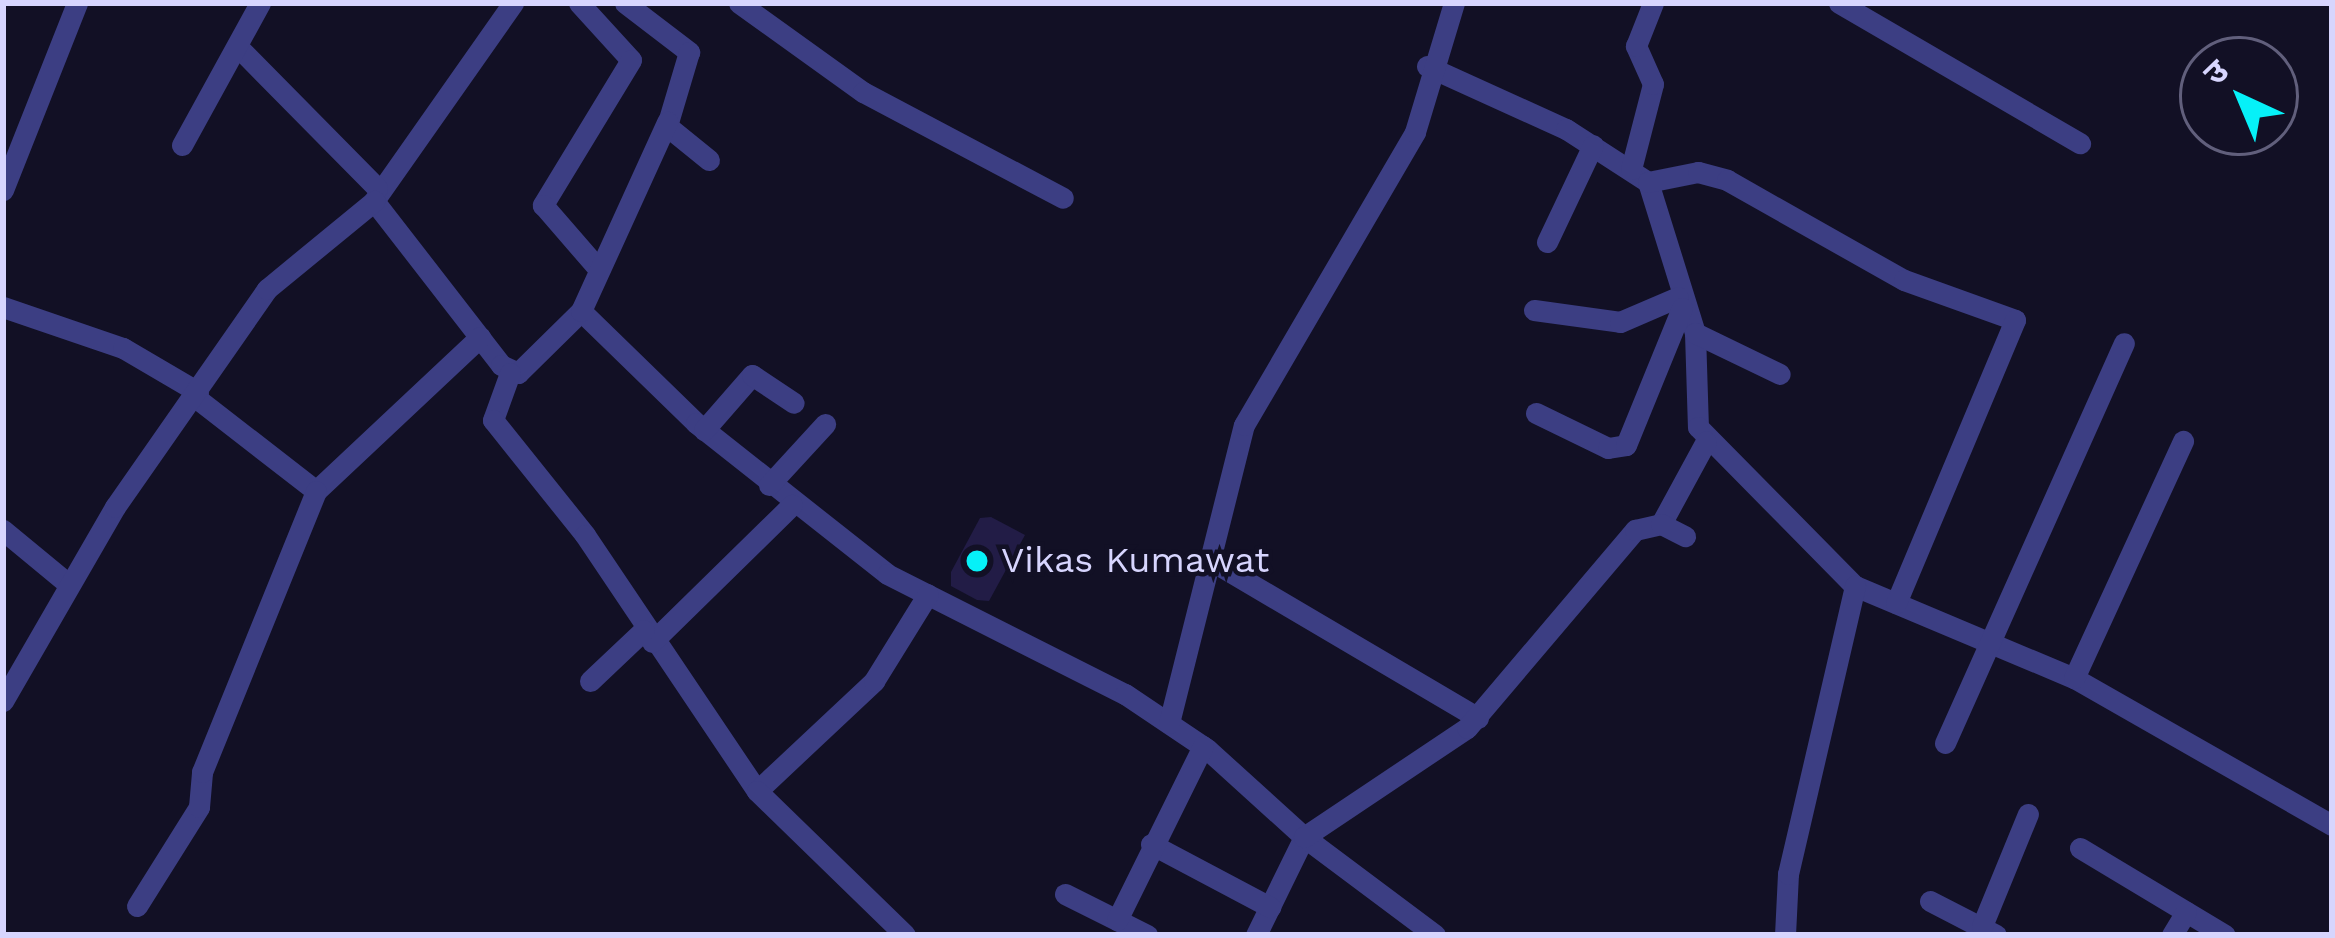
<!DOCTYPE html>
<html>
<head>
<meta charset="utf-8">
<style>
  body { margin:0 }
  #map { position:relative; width:2335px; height:938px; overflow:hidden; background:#121025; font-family:"Work Sans","Noto Sans Devanagari",sans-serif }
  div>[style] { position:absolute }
  .building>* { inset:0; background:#221c46 }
  .street>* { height:21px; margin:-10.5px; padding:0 10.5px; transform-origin:10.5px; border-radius:10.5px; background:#3c3e83 }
  .dots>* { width:33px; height:33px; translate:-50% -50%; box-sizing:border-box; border:6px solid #121025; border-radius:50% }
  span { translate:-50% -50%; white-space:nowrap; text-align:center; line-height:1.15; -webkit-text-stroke:9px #121025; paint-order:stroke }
  .poi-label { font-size:36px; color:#d7d5fe }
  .left { translate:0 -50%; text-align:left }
  .frame { position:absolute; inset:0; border:6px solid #d7d5fe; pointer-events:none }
  .north { position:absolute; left:2179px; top:36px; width:120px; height:120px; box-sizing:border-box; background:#121025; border:3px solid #615f7c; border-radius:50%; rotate:316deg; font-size:33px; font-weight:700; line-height:48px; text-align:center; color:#d7d5fe }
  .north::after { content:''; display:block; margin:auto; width:42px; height:54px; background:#06f1f8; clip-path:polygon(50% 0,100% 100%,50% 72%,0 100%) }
</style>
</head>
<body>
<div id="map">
  <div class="building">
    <i style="clip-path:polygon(991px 517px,1025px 535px,989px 601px,977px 600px,951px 586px,951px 572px,980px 518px)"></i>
  </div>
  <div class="street">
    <i style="left:513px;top:3px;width:242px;rotate:125.1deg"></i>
    <i style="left:374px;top:201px;width:207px;rotate:52.2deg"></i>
    <i style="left:501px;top:365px;width:19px;rotate:25deg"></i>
    <i style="left:518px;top:373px;width:88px;rotate:-44.5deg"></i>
    <i style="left:581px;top:311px;width:161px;rotate:44.2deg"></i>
    <i style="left:696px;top:423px;width:243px;rotate:38.3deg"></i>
    <i style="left:887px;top:574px;width:267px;rotate:26.8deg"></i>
    <i style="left:1125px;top:694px;width:99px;rotate:33.9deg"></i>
    <i style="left:1207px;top:749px;width:131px;rotate:42.2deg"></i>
    <i style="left:1304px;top:837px;width:109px;rotate:116.1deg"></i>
    <i style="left:579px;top:3px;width:77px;rotate:47.6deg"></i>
    <i style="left:631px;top:60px;width:170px;rotate:121.3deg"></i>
    <i style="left:543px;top:205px;width:79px;rotate:49.1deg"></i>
    <i style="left:625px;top:3px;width:81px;rotate:37.4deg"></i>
    <i style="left:689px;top:52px;width:77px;rotate:106.6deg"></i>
    <i style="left:667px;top:126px;width:54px;rotate:39deg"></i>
    <i style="left:739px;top:3px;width:153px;rotate:35.7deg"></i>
    <i style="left:863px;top:92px;width:226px;rotate:27.9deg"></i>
    <i style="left:1839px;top:3px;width:279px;rotate:30.2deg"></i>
    <i style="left:238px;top:47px;width:198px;rotate:45.4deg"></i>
    <i style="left:1427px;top:66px;width:153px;rotate:24.4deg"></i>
    <i style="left:1566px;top:129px;width:98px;rotate:32.9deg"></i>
    <i style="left:1648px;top:182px;width:158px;rotate:72.7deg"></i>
    <i style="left:1695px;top:333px;width:94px;rotate:88.2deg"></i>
    <i style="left:1698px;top:427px;width:223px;rotate:45.4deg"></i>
    <i style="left:1855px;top:586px;width:238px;rotate:22.8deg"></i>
    <i style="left:2074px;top:678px;width:297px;rotate:29.7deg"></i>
    <i style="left:182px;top:145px;width:162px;rotate:-61.2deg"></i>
    <i style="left:1631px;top:169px;width:88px;rotate:-75.5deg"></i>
    <i style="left:1653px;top:84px;width:42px;rotate:-114.1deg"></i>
    <i style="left:1636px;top:46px;width:46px;rotate:-68.4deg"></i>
    <i style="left:1648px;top:182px;width:51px;rotate:-11.3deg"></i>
    <i style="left:1698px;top:172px;width:30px;rotate:15deg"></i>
    <i style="left:1727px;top:180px;width:203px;rotate:29.5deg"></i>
    <i style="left:1904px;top:280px;width:118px;rotate:19.8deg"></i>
    <i style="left:2015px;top:320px;width:307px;rotate:112.8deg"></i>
    <i style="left:3px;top:190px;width:201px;rotate:-68.4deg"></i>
    <i style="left:1547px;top:242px;width:107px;rotate:-64.6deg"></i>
    <i style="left:3px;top:307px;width:127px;rotate:18.9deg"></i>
    <i style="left:123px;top:348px;width:87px;rotate:30.4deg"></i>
    <i style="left:1534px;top:310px;width:87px;rotate:7.9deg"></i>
    <i style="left:1620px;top:322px;width:63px;rotate:-23.3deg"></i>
    <i style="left:581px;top:311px;width:208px;rotate:-65.5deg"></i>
    <i style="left:1695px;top:333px;width:94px;rotate:25.8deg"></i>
    <i style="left:510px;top:373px;width:50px;rotate:109.9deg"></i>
    <i style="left:493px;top:420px;width:147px;rotate:51.3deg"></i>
    <i style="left:585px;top:535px;width:308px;rotate:56.1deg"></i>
    <i style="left:757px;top:791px;width:161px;rotate:-43.2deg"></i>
    <i style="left:874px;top:681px;width:102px;rotate:-58.2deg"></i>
    <i style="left:195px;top:397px;width:153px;rotate:37.8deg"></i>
    <i style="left:316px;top:491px;width:225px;rotate:-43.2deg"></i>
    <i style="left:1536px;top:413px;width:80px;rotate:25.9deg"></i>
    <i style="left:1608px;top:448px;width:18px;rotate:-9deg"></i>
    <i style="left:1626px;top:445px;width:148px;rotate:-67.8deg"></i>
    <i style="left:704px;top:430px;width:73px;rotate:-48.9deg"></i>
    <i style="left:752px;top:375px;width:50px;rotate:33.7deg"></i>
    <i style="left:769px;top:485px;width:83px;rotate:-47.4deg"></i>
    <i style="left:1661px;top:524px;width:94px;rotate:-61.5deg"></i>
    <i style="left:3px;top:530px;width:83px;rotate:39.6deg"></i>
    <i style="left:1210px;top:560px;width:311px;rotate:30.5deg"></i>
    <i style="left:652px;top:642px;width:196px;rotate:-44.4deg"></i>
    <i style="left:2074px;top:678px;width:261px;rotate:-65.3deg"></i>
    <i style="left:590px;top:681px;width:74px;rotate:-43.4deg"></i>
    <i style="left:3px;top:701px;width:224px;rotate:-60deg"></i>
    <i style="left:115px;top:507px;width:266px;rotate:-55.1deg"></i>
    <i style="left:267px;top:289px;width:139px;rotate:-39.4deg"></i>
    <i style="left:1169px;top:723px;width:307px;rotate:-75.9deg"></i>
    <i style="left:1244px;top:425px;width:339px;rotate:-59.7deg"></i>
    <i style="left:1415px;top:132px;width:135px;rotate:-73.2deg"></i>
    <i style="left:1945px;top:743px;width:438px;rotate:-65.9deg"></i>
    <i style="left:757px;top:791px;width:206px;rotate:44.2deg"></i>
    <i style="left:1151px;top:844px;width:135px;rotate:27.9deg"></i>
    <i style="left:2080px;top:848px;width:169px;rotate:31deg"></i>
    <i style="left:1065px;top:894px;width:92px;rotate:26.6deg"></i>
    <i style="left:1930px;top:901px;width:74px;rotate:27.3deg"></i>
    <i style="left:137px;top:906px;width:117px;rotate:-57.9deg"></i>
    <i style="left:199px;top:807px;width:35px;rotate:-85deg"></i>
    <i style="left:202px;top:772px;width:303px;rotate:-67.9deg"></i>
    <i style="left:1117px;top:920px;width:194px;rotate:-63.7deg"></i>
    <i style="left:1982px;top:926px;width:121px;rotate:-67.7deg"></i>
    <i style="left:1435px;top:935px;width:164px;rotate:-143.2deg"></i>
    <i style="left:1304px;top:837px;width:196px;rotate:-33.8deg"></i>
    <i style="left:1467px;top:728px;width:260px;rotate:-49.7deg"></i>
    <i style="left:1635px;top:530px;width:27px;rotate:-13deg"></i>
    <i style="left:1661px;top:524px;width:27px;rotate:27deg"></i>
    <i style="left:1785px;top:935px;width:61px;rotate:-87.2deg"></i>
    <i style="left:1788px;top:874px;width:296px;rotate:-76.9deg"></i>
    <i style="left:2172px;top:935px;width:27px;rotate:-59deg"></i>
  </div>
  <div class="dots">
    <i style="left:977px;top:561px;background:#06f1f8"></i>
  </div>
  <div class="poi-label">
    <span class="left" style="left:1001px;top:561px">Vikas Kumawat</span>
  </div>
  <div class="frame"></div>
  <div class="north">उ</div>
</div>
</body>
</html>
